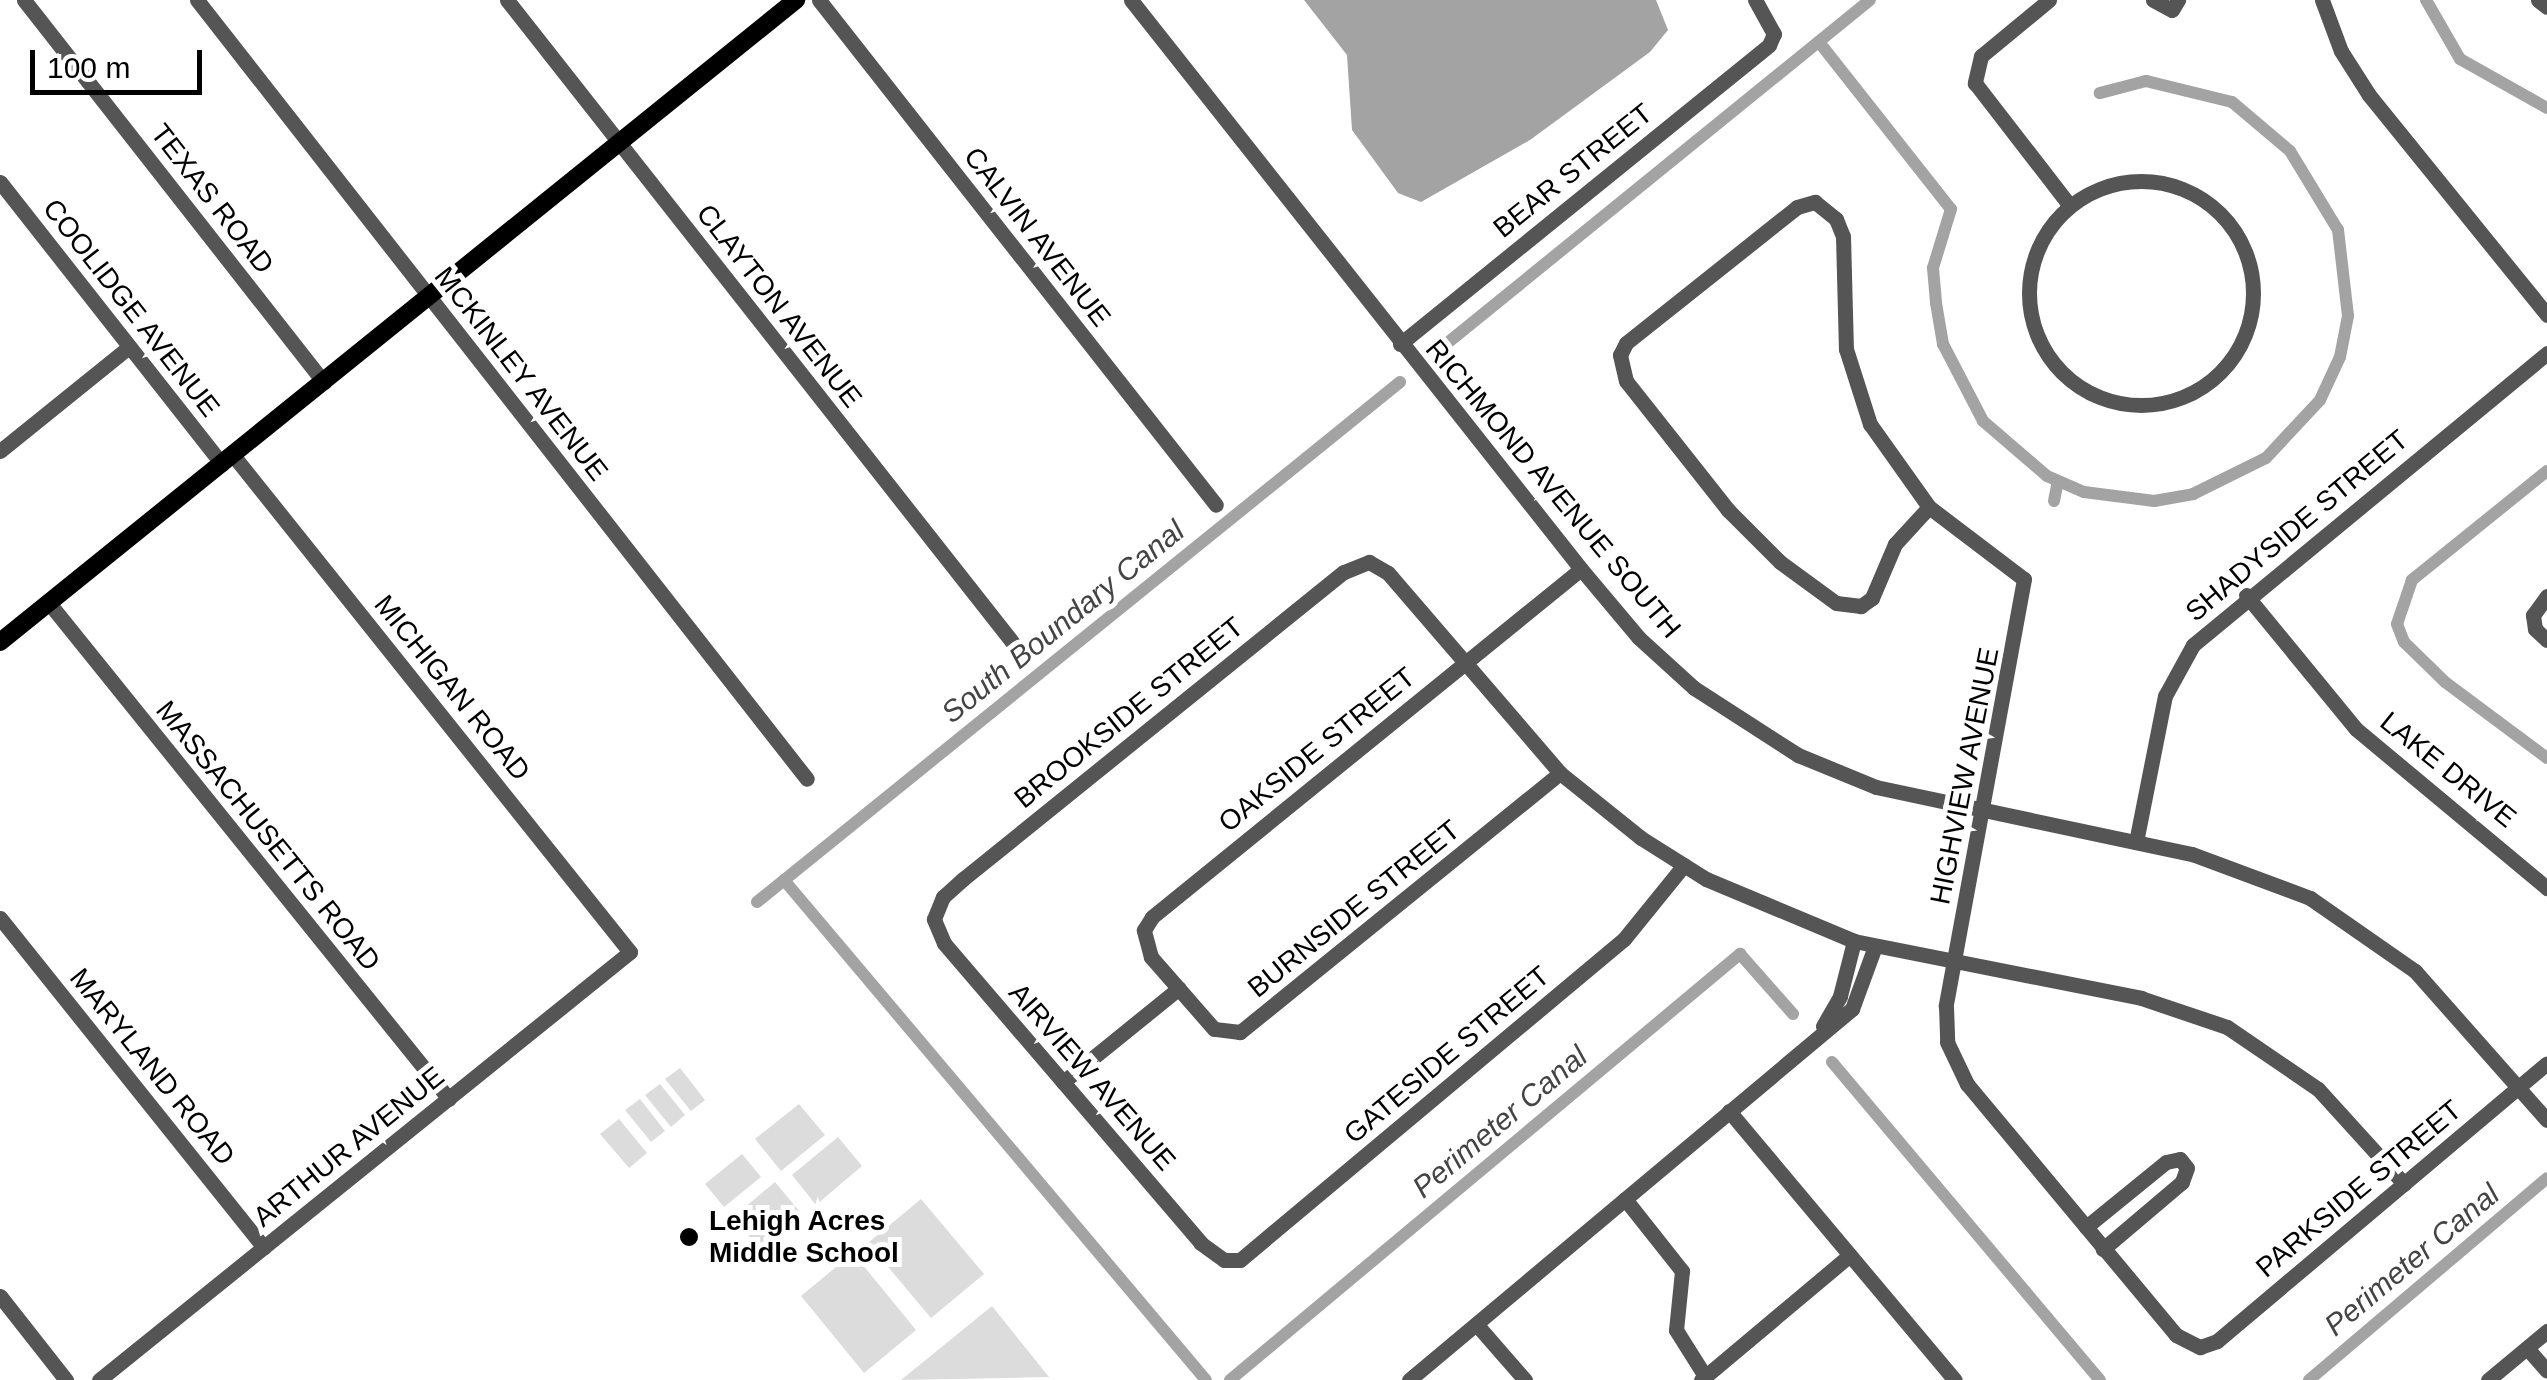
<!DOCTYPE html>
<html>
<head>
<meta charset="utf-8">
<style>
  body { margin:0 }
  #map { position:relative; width:2547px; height:1380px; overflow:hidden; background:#fff; font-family:Helvetica,sans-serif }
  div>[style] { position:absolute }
  .green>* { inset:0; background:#dcdcdc }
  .water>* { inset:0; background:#a3a3a3 }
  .canal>* { height:12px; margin:-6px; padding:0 6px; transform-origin:6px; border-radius:6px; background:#a3a3a3 }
  .minor>* { height:15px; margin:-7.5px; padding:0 7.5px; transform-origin:7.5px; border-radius:7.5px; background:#555 }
  .minor>.ring { margin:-7.5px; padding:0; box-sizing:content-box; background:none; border:15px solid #555; border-radius:50% }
  .major>* { height:18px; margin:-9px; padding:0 9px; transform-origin:9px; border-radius:9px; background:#000 }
  .dots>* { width:28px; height:28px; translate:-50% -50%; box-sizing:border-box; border:5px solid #fff; border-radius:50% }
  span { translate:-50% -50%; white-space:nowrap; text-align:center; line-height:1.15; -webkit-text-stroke:10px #fff; paint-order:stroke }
  .street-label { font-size:28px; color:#000 }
  .poi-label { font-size:28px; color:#000; font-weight:700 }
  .left { translate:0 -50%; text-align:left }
  .water-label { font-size:30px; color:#444; font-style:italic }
  .scale { position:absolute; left:30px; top:50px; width:172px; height:45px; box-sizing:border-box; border:5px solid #000; border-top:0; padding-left:12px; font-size:30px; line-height:35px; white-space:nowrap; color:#000; -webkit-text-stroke:8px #fff; paint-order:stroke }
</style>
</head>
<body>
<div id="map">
  <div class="green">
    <i style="clip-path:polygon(680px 1068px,705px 1100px,691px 1111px,665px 1079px)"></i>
    <i style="clip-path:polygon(660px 1084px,685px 1115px,671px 1127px,645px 1095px)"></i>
    <i style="clip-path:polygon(640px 1099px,665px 1131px,651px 1142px,625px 1110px)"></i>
    <i style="clip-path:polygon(799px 1104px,825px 1135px,781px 1171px,755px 1139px)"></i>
    <i style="clip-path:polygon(619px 1119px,647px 1153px,629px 1168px,600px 1134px)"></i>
    <i style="clip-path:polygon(838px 1137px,862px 1166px,816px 1205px,792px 1175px)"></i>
    <i style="clip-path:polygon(742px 1154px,761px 1177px,724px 1207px,705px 1184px)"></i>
    <i style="clip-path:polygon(775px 1182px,800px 1212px,758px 1247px,733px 1217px)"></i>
    <i style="clip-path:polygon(921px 1199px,984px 1274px,931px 1318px,868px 1243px)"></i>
    <i style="clip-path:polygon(853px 1253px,916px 1330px,864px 1373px,801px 1296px)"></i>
    <i style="clip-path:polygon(992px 1306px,1049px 1377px,901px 1380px)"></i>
  </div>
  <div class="water">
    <i style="clip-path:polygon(1304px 0,1656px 0,1668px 30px,1650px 52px,1530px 140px,1421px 202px,1398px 193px,1352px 130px,1347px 55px)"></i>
  </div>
  <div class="canal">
    <i style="left:2426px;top:0;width:68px;rotate:60deg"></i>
    <i style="left:2460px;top:59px;width:100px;rotate:29.4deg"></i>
    <i style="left:1819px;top:42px;width:213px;rotate:51.7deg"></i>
    <i style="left:1951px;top:209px;width:62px;rotate:107deg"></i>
    <i style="left:1933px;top:268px;width:35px;rotate:85deg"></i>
    <i style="left:1936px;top:303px;width:42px;rotate:80.3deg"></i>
    <i style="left:1943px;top:344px;width:87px;rotate:62.5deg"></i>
    <i style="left:1983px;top:421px;width:84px;rotate:40.7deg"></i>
    <i style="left:2047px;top:476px;width:40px;rotate:23.4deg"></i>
    <i style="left:2084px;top:492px;width:71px;rotate:7.3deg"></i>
    <i style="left:2154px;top:501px;width:40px;rotate:-10deg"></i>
    <i style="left:2193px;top:494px;width:81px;rotate:-26.3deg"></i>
    <i style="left:2266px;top:458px;width:79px;rotate:-47deg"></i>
    <i style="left:2320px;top:400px;width:47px;rotate:-65.1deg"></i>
    <i style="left:2340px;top:357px;width:42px;rotate:-79deg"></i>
    <i style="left:2348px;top:316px;width:87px;rotate:-96.6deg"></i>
    <i style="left:2338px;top:230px;width:92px;rotate:-121.3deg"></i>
    <i style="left:2290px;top:151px;width:76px;rotate:-139.8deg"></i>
    <i style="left:2232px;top:102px;width:89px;rotate:-166.3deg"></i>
    <i style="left:2146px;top:81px;width:48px;rotate:165.4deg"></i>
    <i style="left:1435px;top:353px;width:560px;rotate:-39.06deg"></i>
    <i style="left:2547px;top:471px;width:174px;rotate:141.1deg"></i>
    <i style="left:2412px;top:580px;width:46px;rotate:108.8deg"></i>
    <i style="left:2397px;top:624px;width:19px;rotate:69deg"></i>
    <i style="left:2404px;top:642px;width:57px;rotate:44.3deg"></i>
    <i style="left:2445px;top:682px;width:127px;rotate:36.7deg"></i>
    <i style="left:2054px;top:501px;width:20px;rotate:-79deg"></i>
    <i style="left:784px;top:880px;width:654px;rotate:49.84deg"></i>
    <i style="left:757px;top:902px;width:827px;rotate:-38.96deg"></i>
    <i style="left:1832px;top:1062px;width:416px;rotate:49.9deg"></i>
    <i style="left:1230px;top:1380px;width:665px;rotate:-39.87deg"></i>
    <i style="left:1740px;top:954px;width:80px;rotate:48.5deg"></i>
    <i style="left:2309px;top:1380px;width:312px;rotate:-40.3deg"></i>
  </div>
  <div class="minor">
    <i style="left:24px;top:0;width:486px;rotate:51.9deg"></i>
    <i style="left:197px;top:0;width:989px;rotate:51.94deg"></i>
    <i style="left:507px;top:0;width:818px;rotate:51.8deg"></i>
    <i style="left:819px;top:0;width:642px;rotate:51.83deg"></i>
    <i style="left:1131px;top:0;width:725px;rotate:51.66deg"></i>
    <i style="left:1581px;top:569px;width:90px;rotate:50deg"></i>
    <i style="left:1639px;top:638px;width:74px;rotate:42.3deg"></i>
    <i style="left:1694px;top:688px;width:124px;rotate:32.8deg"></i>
    <i style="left:1798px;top:755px;width:84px;rotate:22.3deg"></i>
    <i style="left:1876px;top:787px;width:323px;rotate:12deg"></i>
    <i style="left:2192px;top:854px;width:126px;rotate:20.4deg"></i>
    <i style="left:2310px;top:898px;width:128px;rotate:34.8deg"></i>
    <i style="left:2415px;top:971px;width:199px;rotate:48.5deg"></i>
    <i style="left:2049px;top:0;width:88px;rotate:140.5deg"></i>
    <i style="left:1981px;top:56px;width:28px;rotate:103deg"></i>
    <i style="left:1975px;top:83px;width:155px;rotate:52.3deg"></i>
    <i style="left:2153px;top:0;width:21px;rotate:28deg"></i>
    <i style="left:2172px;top:10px;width:12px;rotate:-59deg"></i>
    <i style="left:2322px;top:0;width:54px;rotate:69.6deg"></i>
    <i style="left:2341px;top:51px;width:52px;rotate:57.5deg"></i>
    <i style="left:2369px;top:95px;width:283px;rotate:51deg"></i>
    <i style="left:2538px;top:0;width:11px;rotate:38deg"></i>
    <i class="ring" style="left:2029px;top:181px;width:209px;height:209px"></i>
    <i style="left:0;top:182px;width:359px;rotate:51.8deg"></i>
    <i style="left:1400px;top:344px;width:475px;rotate:-39deg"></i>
    <i style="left:1769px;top:45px;width:12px;rotate:-66deg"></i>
    <i style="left:1774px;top:34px;width:39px;rotate:-119deg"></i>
    <i style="left:0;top:451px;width:166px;rotate:-38.9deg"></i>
    <i style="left:1929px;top:507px;width:50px;rotate:132.6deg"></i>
    <i style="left:1895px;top:544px;width:59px;rotate:113.1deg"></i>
    <i style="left:1872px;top:598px;width:14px;rotate:144deg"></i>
    <i style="left:1861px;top:606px;width:25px;rotate:-173deg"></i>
    <i style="left:1836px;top:603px;width:69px;rotate:-143.8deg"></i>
    <i style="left:1780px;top:562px;width:74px;rotate:-135deg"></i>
    <i style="left:1728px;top:510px;width:164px;rotate:-128.3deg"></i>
    <i style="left:1626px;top:381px;width:27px;rotate:-103deg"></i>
    <i style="left:1620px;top:355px;width:13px;rotate:-63deg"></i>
    <i style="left:1626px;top:343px;width:218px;rotate:-38.5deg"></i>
    <i style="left:1797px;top:207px;width:19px;rotate:-16deg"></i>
    <i style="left:1815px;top:202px;width:27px;rotate:39deg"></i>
    <i style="left:1836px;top:219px;width:18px;rotate:68deg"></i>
    <i style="left:1843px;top:236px;width:113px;rotate:88.5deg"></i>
    <i style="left:1846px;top:349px;width:79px;rotate:72.3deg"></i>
    <i style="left:1870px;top:424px;width:102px;rotate:54.6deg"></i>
    <i style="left:1929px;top:507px;width:119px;rotate:37.2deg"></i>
    <i style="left:2024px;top:579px;width:434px;rotate:100.4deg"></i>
    <i style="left:1946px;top:1006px;width:36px;rotate:88deg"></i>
    <i style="left:1947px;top:1042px;width:47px;rotate:64.5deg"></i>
    <i style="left:1967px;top:1084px;width:327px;rotate:50.2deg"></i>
    <i style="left:2176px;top:1335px;width:27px;rotate:27deg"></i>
    <i style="left:2200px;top:1347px;width:18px;rotate:-19deg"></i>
    <i style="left:2217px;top:1341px;width:431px;rotate:-40.1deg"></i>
    <i style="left:2246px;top:595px;width:173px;rotate:50.6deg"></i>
    <i style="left:2356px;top:729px;width:249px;rotate:39.8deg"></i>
    <i style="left:2547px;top:596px;width:24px;rotate:126deg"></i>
    <i style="left:2533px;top:615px;width:14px;rotate:82deg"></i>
    <i style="left:2535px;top:629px;width:16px;rotate:43deg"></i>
    <i style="left:49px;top:603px;width:637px;rotate:51.12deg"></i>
    <i style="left:1560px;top:773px;width:412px;rotate:141deg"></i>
    <i style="left:1240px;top:1032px;width:26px;rotate:-173deg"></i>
    <i style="left:1214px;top:1029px;width:96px;rotate:-131.2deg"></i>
    <i style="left:1151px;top:957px;width:28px;rotate:-105deg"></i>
    <i style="left:1144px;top:930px;width:15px;rotate:-58deg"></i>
    <i style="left:1152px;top:917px;width:552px;rotate:-39.05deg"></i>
    <i style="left:2136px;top:842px;width:149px;rotate:-78.8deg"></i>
    <i style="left:2165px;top:696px;width:58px;rotate:-61.2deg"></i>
    <i style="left:2193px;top:645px;width:459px;rotate:-39.5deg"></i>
    <i style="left:1684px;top:865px;width:95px;rotate:129deg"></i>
    <i style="left:1624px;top:939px;width:500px;rotate:140.11deg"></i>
    <i style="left:1240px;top:1260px;width:16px;rotate:180deg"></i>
    <i style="left:1224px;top:1260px;width:29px;rotate:-144deg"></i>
    <i style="left:1201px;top:1243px;width:395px;rotate:-130.6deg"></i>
    <i style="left:944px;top:943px;width:26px;rotate:-113deg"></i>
    <i style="left:934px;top:919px;width:24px;rotate:-68deg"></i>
    <i style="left:943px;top:897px;width:27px;rotate:-42deg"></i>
    <i style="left:963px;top:879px;width:489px;rotate:-38.9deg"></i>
    <i style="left:1344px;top:572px;width:27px;rotate:-22deg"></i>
    <i style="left:1369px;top:562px;width:22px;rotate:30deg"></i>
    <i style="left:1388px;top:573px;width:264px;rotate:49.3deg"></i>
    <i style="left:1560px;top:773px;width:104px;rotate:38.7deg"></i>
    <i style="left:1641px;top:838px;width:77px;rotate:32.2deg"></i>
    <i style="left:1706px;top:879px;width:160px;rotate:22.7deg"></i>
    <i style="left:1854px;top:941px;width:293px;rotate:11.2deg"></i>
    <i style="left:2141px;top:998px;width:91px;rotate:18.6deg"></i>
    <i style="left:2227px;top:1027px;width:110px;rotate:34.3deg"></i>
    <i style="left:2318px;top:1089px;width:128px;rotate:47.8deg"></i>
    <i style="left:0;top:918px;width:422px;rotate:51.3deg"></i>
    <i style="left:1823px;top:1026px;width:34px;rotate:-60deg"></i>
    <i style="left:1840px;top:996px;width:57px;rotate:-75.7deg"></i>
    <i style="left:1063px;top:1082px;width:149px;rotate:-39deg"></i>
    <i style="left:1729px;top:1111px;width:351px;rotate:50deg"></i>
    <i style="left:1625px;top:1199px;width:92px;rotate:51.6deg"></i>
    <i style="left:1682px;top:1271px;width:59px;rotate:95.8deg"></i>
    <i style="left:1676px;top:1330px;width:54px;rotate:57.8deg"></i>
    <i style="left:2086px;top:1227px;width:103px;rotate:-39.1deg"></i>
    <i style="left:2166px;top:1162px;width:14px;rotate:-12deg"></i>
    <i style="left:2180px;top:1159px;width:11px;rotate:52deg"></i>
    <i style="left:2187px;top:1168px;width:15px;rotate:110deg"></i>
    <i style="left:2182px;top:1182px;width:104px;rotate:139.7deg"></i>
    <i style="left:0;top:1296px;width:107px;rotate:51.8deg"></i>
    <i style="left:1477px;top:1325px;width:73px;rotate:48.9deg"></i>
    <i style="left:2527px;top:1348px;width:30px;rotate:49deg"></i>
    <i style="left:99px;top:1380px;width:682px;rotate:-38.87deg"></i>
    <i style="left:630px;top:952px;width:636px;rotate:-128.62deg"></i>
    <i style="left:1409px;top:1380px;width:578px;rotate:-39.95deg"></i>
    <i style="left:1852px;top:1009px;width:67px;rotate:-69.9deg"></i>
    <i style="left:1701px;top:1380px;width:194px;rotate:-40deg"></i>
    <i style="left:2488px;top:1380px;width:77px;rotate:-39.7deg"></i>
  </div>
  <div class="major">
    <i style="left:0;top:642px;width:1023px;rotate:-38.89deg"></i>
  </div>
  <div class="dots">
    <i style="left:689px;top:1237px;background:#000"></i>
  </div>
  <div class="street-label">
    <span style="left:1573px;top:171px;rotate:-39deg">BEAR STREET</span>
    <span style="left:212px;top:199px;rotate:52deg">TEXAS ROAD</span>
    <span style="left:1037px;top:237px;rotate:52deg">CALVIN AVENUE</span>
    <span style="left:779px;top:306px;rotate:52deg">CLAYTON AVENUE</span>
    <span style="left:131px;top:308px;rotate:52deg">COOLIDGE AVENUE</span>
    <span style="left:521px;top:374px;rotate:52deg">MCKINLEY AVENUE</span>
    <span style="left:1553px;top:489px;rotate:50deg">RICHMOND AVENUE SOUTH</span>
    <span style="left:2297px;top:526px;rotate:-40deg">SHADYSIDE STREET</span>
    <span style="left:452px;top:688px;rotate:51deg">MICHIGAN ROAD</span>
    <span style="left:1129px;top:713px;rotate:-39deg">BROOKSIDE STREET</span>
    <span style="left:1317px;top:750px;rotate:-39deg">OAKSIDE STREET</span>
    <span style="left:2448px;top:770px;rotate:39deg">LAKE DRIVE</span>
    <span style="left:1965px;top:776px;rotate:-79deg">HIGHVIEW AVENUE</span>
    <span style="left:268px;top:836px;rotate:51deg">MASSACHUSETTS ROAD</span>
    <span style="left:1354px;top:909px;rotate:-39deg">BURNSIDE STREET</span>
    <span style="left:1447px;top:1055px;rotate:-40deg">GATESIDE STREET</span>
    <span style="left:152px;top:1067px;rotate:51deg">MARYLAND ROAD</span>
    <span style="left:1092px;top:1077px;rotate:49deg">AIRVIEW AVENUE</span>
    <span style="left:349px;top:1147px;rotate:-39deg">ARTHUR AVENUE</span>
    <span style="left:2359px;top:1189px;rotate:-40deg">PARKSIDE STREET</span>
  </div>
  <div class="poi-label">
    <span class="left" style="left:709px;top:1237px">Lehigh Acres<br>Middle School</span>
  </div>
  <div class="water-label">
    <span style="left:1063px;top:622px;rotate:-39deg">South Boundary Canal</span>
    <span style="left:1500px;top:1122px;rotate:-40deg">Perimeter Canal</span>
    <span style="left:2412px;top:1260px;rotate:-40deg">Perimeter Canal</span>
  </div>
  <div class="scale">100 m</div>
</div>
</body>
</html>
